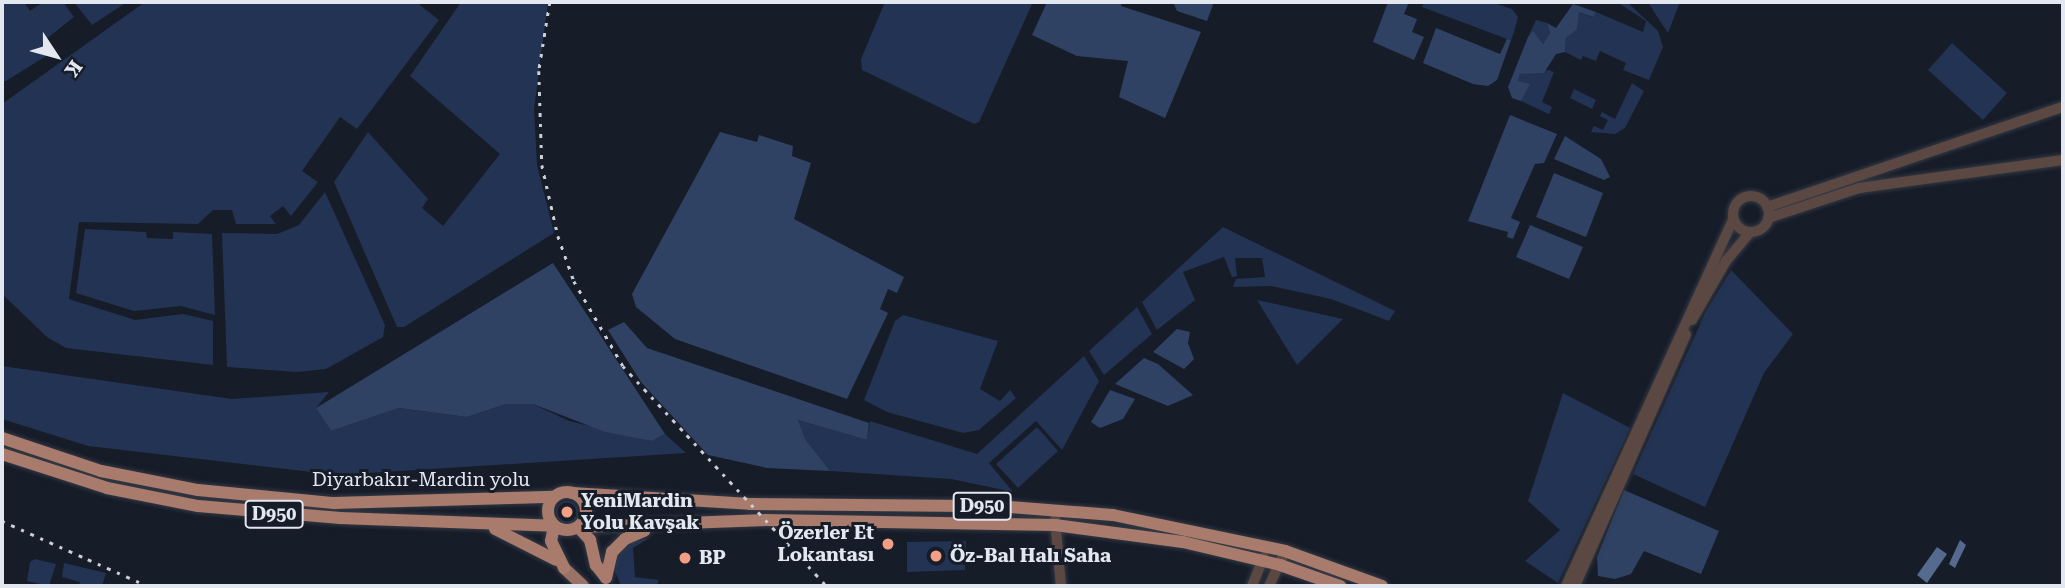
<!DOCTYPE html>
<html>
<head>
<meta charset="utf-8">
<style>
  body { margin:0 }
  #map { position:relative; width:2065px; height:588px; overflow:hidden; background:#161c28; font-family:"Roboto Serif",serif }
  div>[style] { position:absolute }
  .green>* { inset:0; background:#223353 }
  .round { border-radius:50% }
  .forest>* { inset:0; background:#2f4264 }
  .water>* { inset:0; background:#556a8f }
  .roads { filter:drop-shadow(0 0 2px #333944) drop-shadow(0 0 2px #333944) }
  .tertiary>* { height:10px; margin:-5px; padding:0 5px; transform-origin:5px; border-radius:5px; background:#5c4842 }
  .tertiary>.ring { margin:-5px; padding:0; box-sizing:content-box; background:none; border:10px solid #5c4842; border-radius:50% }
  .primary>* { height:12px; margin:-6px; padding:0 6px; transform-origin:6px; border-radius:6px; background:#9b7366 }
  .trunk>* { height:12px; margin:-6px; padding:0 6px; transform-origin:6px; border-radius:6px; background:#a87b6d }
  .trunk>.ring { margin:-6px; padding:0; box-sizing:content-box; background:none; border:12px solid #a87b6d; border-radius:50% }
  .rail>* { height:2.5px; margin-top:-1.25px; transform-origin:0; background:repeating-linear-gradient(90deg,#cbd0d8 0 3.5px,transparent 0 10.5px) }
  .dots>* { width:19px; height:19px; translate:-50% -50%; box-sizing:border-box; border:4px solid #161c28; border-radius:50% }
  span { translate:-50% -50%; white-space:nowrap; text-align:center; line-height:1.15; -webkit-text-stroke:6px #161c28; paint-order:stroke }
  .shield-label span { padding:2px 5px; background:#161c28; border:2px solid; border-radius:5px; -webkit-text-stroke-width:0 }
  .shield-label { font-size:18px; color:#e3e8f0; font-weight:700 }
  .street-label { font-size:19px; color:#e3e8f0 }
  .poi-label { font-size:19px; color:#e3e8f0; font-weight:700 }
  .left { translate:0 -50%; text-align:left }
  .right { translate:-100% -50%; text-align:right }
  .frame { position:absolute; inset:0; border:4px solid #e3e8f0; pointer-events:none }
  .north { position:absolute; left:21px; top:21px; width:70px; height:70px; -webkit-text-stroke:5px #161c28; paint-order:stroke; rotate:126deg; font-size:19px; font-weight:700; line-height:28px; text-align:center; color:#e3e8f0 }
  .north::after { content:''; display:block; margin:auto; width:24px; height:32px; background:#e3e8f0; clip-path:polygon(50% 0,100% 100%,50% 72%,0 100%) }
</style>
</head>
<body>
<div id="map">
  <div class="green">
    <i style="clip-path:polygon(2px 2px,24px 2px,30px 11px,43px 2px,63px 2px,74px 17px,45px 40px,51px 53px,6px 81px,2px 81px)"></i>
    <i style="clip-path:polygon(74px 2px,127px 2px,92px 25px)"></i>
    <i style="clip-path:polygon(145px 2px,416px 2px,439px 20px,357px 129px,340px 117px,302px 171px,318px 182px,291px 216px,283px 206px,270px 216px,276px 224px,236px 224px,232px 210px,213px 210px,198px 224px,79px 222px,69px 299px,135px 320px,183px 314px,213px 321px,213px 365px,66px 348px,47px 337px,2px 294px,2px 104px)"></i>
    <i style="clip-path:polygon(461px 2px,548px 2px,534px 109px,537px 165px,554px 233px,404px 327px,397px 327px,334px 182px,368px 132px,428px 199px,422px 208px,443px 226px,500px 154px,410px 76px)"></i>
    <i style="clip-path:polygon(885px 2px,1033px 2px,979px 122px,974px 124px,862px 70px,861px 59px)"></i>
    <i style="clip-path:polygon(1424px 2px,1491px 2px,1512px 9px,1518px 17px,1514px 32px,1511px 40px,1507px 39px,1422px 7px)"></i>
    <i style="clip-path:polygon(1617px 2px,1627px 2px,1658px 31px,1663px 47px,1649px 80px,1623px 70px,1626px 63px,1600px 51px,1596px 61px,1583px 56px,1581px 60px,1565px 52px,1566px 39px,1579px 12px,1592px 17px,1596px 12px,1643px 32px,1646px 21px)"></i>
    <i style="clip-path:polygon(1648px 2px,1680px 2px,1668px 33px,1656px 15px)"></i>
    <i style="clip-path:polygon(1536px 20px,1547px 23px,1550px 33px,1543px 44px,1533px 32px,1528px 37px)"></i>
    <i style="clip-path:polygon(1952px 43px,2007px 93px,1983px 120px,1928px 70px)"></i>
    <i style="clip-path:polygon(1549px 70px,1554px 72px,1542px 102px,1552px 107px,1549px 114px,1521px 101px,1518px 81px,1520px 74px)"></i>
    <i style="clip-path:polygon(1632px 83px,1644px 91px,1625px 128px,1615px 134px,1591px 132px,1594px 126px,1603px 130px,1608px 120px,1600px 116px,1602px 112px,1615px 119px)"></i>
    <i style="clip-path:polygon(1574px 89px,1596px 100px,1592px 109px,1570px 98px)"></i>
    <i style="clip-path:polygon(325px 192px,385px 325px,383px 337px,326px 369px,298px 372px,227px 367px,222px 233px,277px 234px,299px 225px)"></i>
    <i style="clip-path:polygon(1223px 227px,1395px 311px,1389px 321px,1331px 299px,1271px 286px,1233px 287px,1236px 279px,1265px 277px,1262px 258px,1235px 258px,1237px 276px,1232px 277px,1224px 257px,1183px 272px,1195px 300px,1157px 330px,1142px 302px)"></i>
    <i style="clip-path:polygon(85px 229px,146px 232px,147px 238px,173px 239px,173px 232px,212px 234px,215px 315px,181px 306px,134px 311px,76px 293px)"></i>
    <i style="clip-path:polygon(1731px 270px,1793px 334px,1764px 373px,1705px 507px,1633px 474px,1705px 313px)"></i>
    <i style="clip-path:polygon(1257px 300px,1343px 319px,1297px 365px)"></i>
    <i style="clip-path:polygon(1137px 307px,1152px 334px,1104px 375px,1089px 351px)"></i>
    <i style="clip-path:polygon(903px 315px,998px 341px,980px 389px,1000px 401px,1010px 390px,1016px 398px,979px 430px,963px 433px,887px 412px,864px 400px,895px 321px)"></i>
    <i style="clip-path:polygon(1084px 356px,1099px 381px,1062px 450px,1036px 421px,989px 463px,1013px 492px,951px 479px,830px 471px,804px 439px,798px 420px,867px 440px,870px 421px,977px 454px)"></i>
    <i style="clip-path:polygon(2px 366px,232px 399px,329px 392px,316px 408px,331px 431px,399px 408px,467px 417px,506px 404px,533px 404px,569px 421px,652px 441px,665px 434px,686px 453px,337px 475px,88px 446px,2px 419px)"></i>
    <i style="clip-path:polygon(1563px 393px,1630px 428px,1558px 583px,1525px 561px,1560px 530px,1528px 501px)"></i>
    <i style="clip-path:polygon(1037px 427px,1058px 451px,1018px 488px,996px 464px)"></i>
    <i class="round" style="left:556px;top:501px;width:22px;height:22px"></i>
    <i style="clip-path:polygon(649px 538px,633px 548px,635px 577px,659px 580px,656px 586px,621px 586px,613px 566px,619px 552px,631px 542px)"></i>
    <i style="clip-path:polygon(966px 541px,965px 570px,907px 572px,907px 542px)"></i>
    <i style="clip-path:polygon(35px 559px,56px 564px,49px 586px,27px 581px,30px 562px)"></i>
    <i style="clip-path:polygon(64px 563px,106px 573px,102px 586px,79px 586px,80px 582px,62px 577px)"></i>
  </div>
  <div class="forest">
    <i style="clip-path:polygon(1047px 2px,1122px 2px,1121px 6px,1201px 32px,1165px 118px,1119px 97px,1128px 61px,1077px 56px,1032px 35px)"></i>
    <i style="clip-path:polygon(1173px 2px,1214px 2px,1207px 21px,1177px 11px)"></i>
    <i style="clip-path:polygon(1388px 2px,1409px 2px,1404px 14px,1417px 19px,1412px 32px,1424px 37px,1414px 60px,1373px 42px)"></i>
    <i style="clip-path:polygon(1573px 4px,1596px 12px,1593px 17px,1579px 12px,1577px 29px,1566px 38px,1565px 52px,1556px 54px,1544px 73px,1520px 74px,1518px 81px,1530px 84px,1521px 101px,1512px 98px,1508px 87px,1528px 37px,1533px 31px,1543px 44px,1550px 33px,1547px 23px,1556px 28px)"></i>
    <i style="clip-path:polygon(1436px 28px,1500px 54px,1507px 39px,1511px 40px,1497px 80px,1488px 86px,1473px 84px,1423px 63px)"></i>
    <i style="clip-path:polygon(1510px 115px,1557px 134px,1544px 163px,1535px 164px,1511px 218px,1520px 222px,1513px 239px,1507px 237px,1508px 232px,1468px 221px)"></i>
    <i style="clip-path:polygon(720px 132px,757px 142px,759px 135px,793px 146px,792px 156px,811px 163px,794px 219px,904px 277px,897px 293px,888px 289px,880px 309px,888px 313px,847px 399px,675px 339px,636px 307px,632px 294px)"></i>
    <i style="clip-path:polygon(1565px 136px,1601px 159px,1610px 177px,1604px 180px,1554px 159px)"></i>
    <i style="clip-path:polygon(1554px 173px,1603px 193px,1586px 237px,1536px 217px)"></i>
    <i style="clip-path:polygon(1530px 225px,1583px 247px,1569px 279px,1516px 257px)"></i>
    <i style="clip-path:polygon(553px 263px,665px 434px,652px 441px,605px 432px,533px 404px,506px 404px,467px 417px,399px 408px,331px 431px,316px 408px)"></i>
    <i style="clip-path:polygon(624px 322px,647px 348px,869px 423px,867px 440px,798px 420px,805px 439px,830px 471px,767px 468px,708px 455px,641px 382px,608px 330px)"></i>
    <i style="clip-path:polygon(1177px 329px,1190px 332px,1188px 343px,1194px 359px,1184px 369px,1153px 352px)"></i>
    <i style="clip-path:polygon(1144px 358px,1158px 364px,1193px 395px,1168px 406px,1115px 384px)"></i>
    <i style="clip-path:polygon(1110px 390px,1135px 399px,1123px 419px,1100px 428px,1091px 422px)"></i>
    <i style="clip-path:polygon(1624px 490px,1719px 531px,1701px 574px,1644px 551px,1631px 574px,1615px 579px,1598px 576px,1597px 557px)"></i>
  </div>
  <div class="water">
    <i style="clip-path:polygon(1960px 540px,1966px 545px,1955px 568px,1949px 564px)"></i>
    <i style="clip-path:polygon(1937px 547px,1947px 554px,1927px 583px,1917px 575px)"></i>
  </div>
  <div class="roads">
    <div class="tertiary">
      <i class="ring" style="left:1733px;top:196px;width:26px;height:26px"></i>
      <i style="left:1767px;top:207px;width:312px;rotate:-18.7deg"></i>
      <i style="left:1768px;top:218px;width:96px;rotate:-18.2deg"></i>
      <i style="left:1859px;top:188px;width:206px;rotate:-7.8deg"></i>
      <i style="left:1692px;top:320px;width:68px;rotate:-60deg"></i>
      <i style="left:1726px;top:261px;width:38px;rotate:-50deg"></i>
      <i style="left:1055px;top:519px;width:67px;rotate:84.9deg"></i>
      <i style="left:1252px;top:586px;width:31px;rotate:-68deg"></i>
      <i style="left:1269px;top:586px;width:38px;rotate:-65deg"></i>
      <i style="left:1566px;top:586px;width:403px;rotate:-65.5deg"></i>
      <i style="left:1575px;top:586px;width:275px;rotate:-66.2deg"></i>
    </div>
    <div class="primary">
      <i style="left:564px;top:568px;width:26px;rotate:43deg"></i>
    </div>
    <div class="trunk">
      <i style="left:2px;top:438px;width:104px;rotate:18.4deg"></i>
      <i style="left:101px;top:471px;width:99px;rotate:11.1deg"></i>
      <i style="left:198px;top:490px;width:137px;rotate:5.5deg"></i>
      <i style="left:334px;top:503px;width:220px;rotate:-1.6deg"></i>
      <i style="left:2px;top:454px;width:110px;rotate:17.9deg"></i>
      <i style="left:107px;top:488px;width:93px;rotate:11.2deg"></i>
      <i style="left:198px;top:506px;width:143px;rotate:4.8deg"></i>
      <i style="left:340px;top:518px;width:214px;rotate:2.1deg"></i>
      <i style="left:554px;top:526px;width:15px;rotate:101deg"></i>
      <i style="left:551px;top:541px;width:30px;rotate:64deg"></i>
      <i class="ring" style="left:548px;top:492px;width:26px;height:26px"></i>
      <i style="left:572px;top:493px;width:178px;rotate:3.5deg"></i>
      <i style="left:750px;top:504px;width:247px;rotate:0.5deg"></i>
      <i style="left:997px;top:506px;width:116px;rotate:4.4deg"></i>
      <i style="left:1113px;top:515px;width:176px;rotate:11.8deg"></i>
      <i style="left:1285px;top:551px;width:103px;rotate:19.8deg"></i>
      <i style="left:578px;top:527px;width:188px;rotate:-2.1deg"></i>
      <i style="left:766px;top:520px;width:289px;rotate:1deg"></i>
      <i style="left:1055px;top:525px;width:129px;rotate:7.6deg"></i>
      <i style="left:1183px;top:542px;width:100px;rotate:13.3deg"></i>
      <i style="left:1280px;top:565px;width:64px;rotate:19.3deg"></i>
      <i style="left:578px;top:527px;width:18px;rotate:47deg"></i>
      <i style="left:590px;top:540px;width:26px;rotate:77deg"></i>
      <i style="left:596px;top:565px;width:16px;rotate:52deg"></i>
      <i style="left:495px;top:529px;width:68px;rotate:26.9deg"></i>
      <i style="left:606px;top:578px;width:27px;rotate:-77deg"></i>
      <i style="left:612px;top:552px;width:18px;rotate:-45deg"></i>
      <i style="left:625px;top:539px;width:21px;rotate:-23deg"></i>
    </div>
  </div>
  <div class="rail">
    <i style="left:550px;top:2px;width:70px;rotate:99.1deg"></i>
    <i style="left:539px;top:71px;width:94px;rotate:88.2deg"></i>
    <i style="left:542px;top:165px;width:73px;rotate:77.3deg"></i>
    <i style="left:558px;top:236px;width:48px;rotate:70.4deg"></i>
    <i style="left:574px;top:281px;width:98px;rotate:60deg"></i>
    <i style="left:623px;top:366px;width:300px;rotate:47.2deg"></i>
    <i style="left:2px;top:521px;width:160px;rotate:24deg"></i>
  </div>
  <div class="dots">
    <i style="left:567px;top:512px;background:#f39f85"></i>
    <i style="left:888px;top:544px;background:#f39f85"></i>
    <i style="left:936px;top:556px;background:#f39f85"></i>
    <i style="left:685px;top:558px;background:#f39f85"></i>
  </div>
  <div class="shield-label">
    <span style="left:982px;top:506px">D950</span>
    <span style="left:274px;top:514px">D950</span>
  </div>
  <div class="street-label">
    <span style="left:421px;top:480px">Diyarbakır-Mardin yolu</span>
  </div>
  <div class="poi-label">
    <span class="left" style="left:581px;top:512px">YeniMardin<br>Yolu Kavşak</span>
    <span class="right" style="left:874px;top:544px">Özerler Et<br>Lokantası</span>
    <span class="left" style="left:950px;top:556px">Öz-Bal Halı Saha</span>
    <span class="left" style="left:699px;top:558px">BP</span>
  </div>
  <div class="frame"></div>
  <div class="north">K</div>
</div>
</body>
</html>
